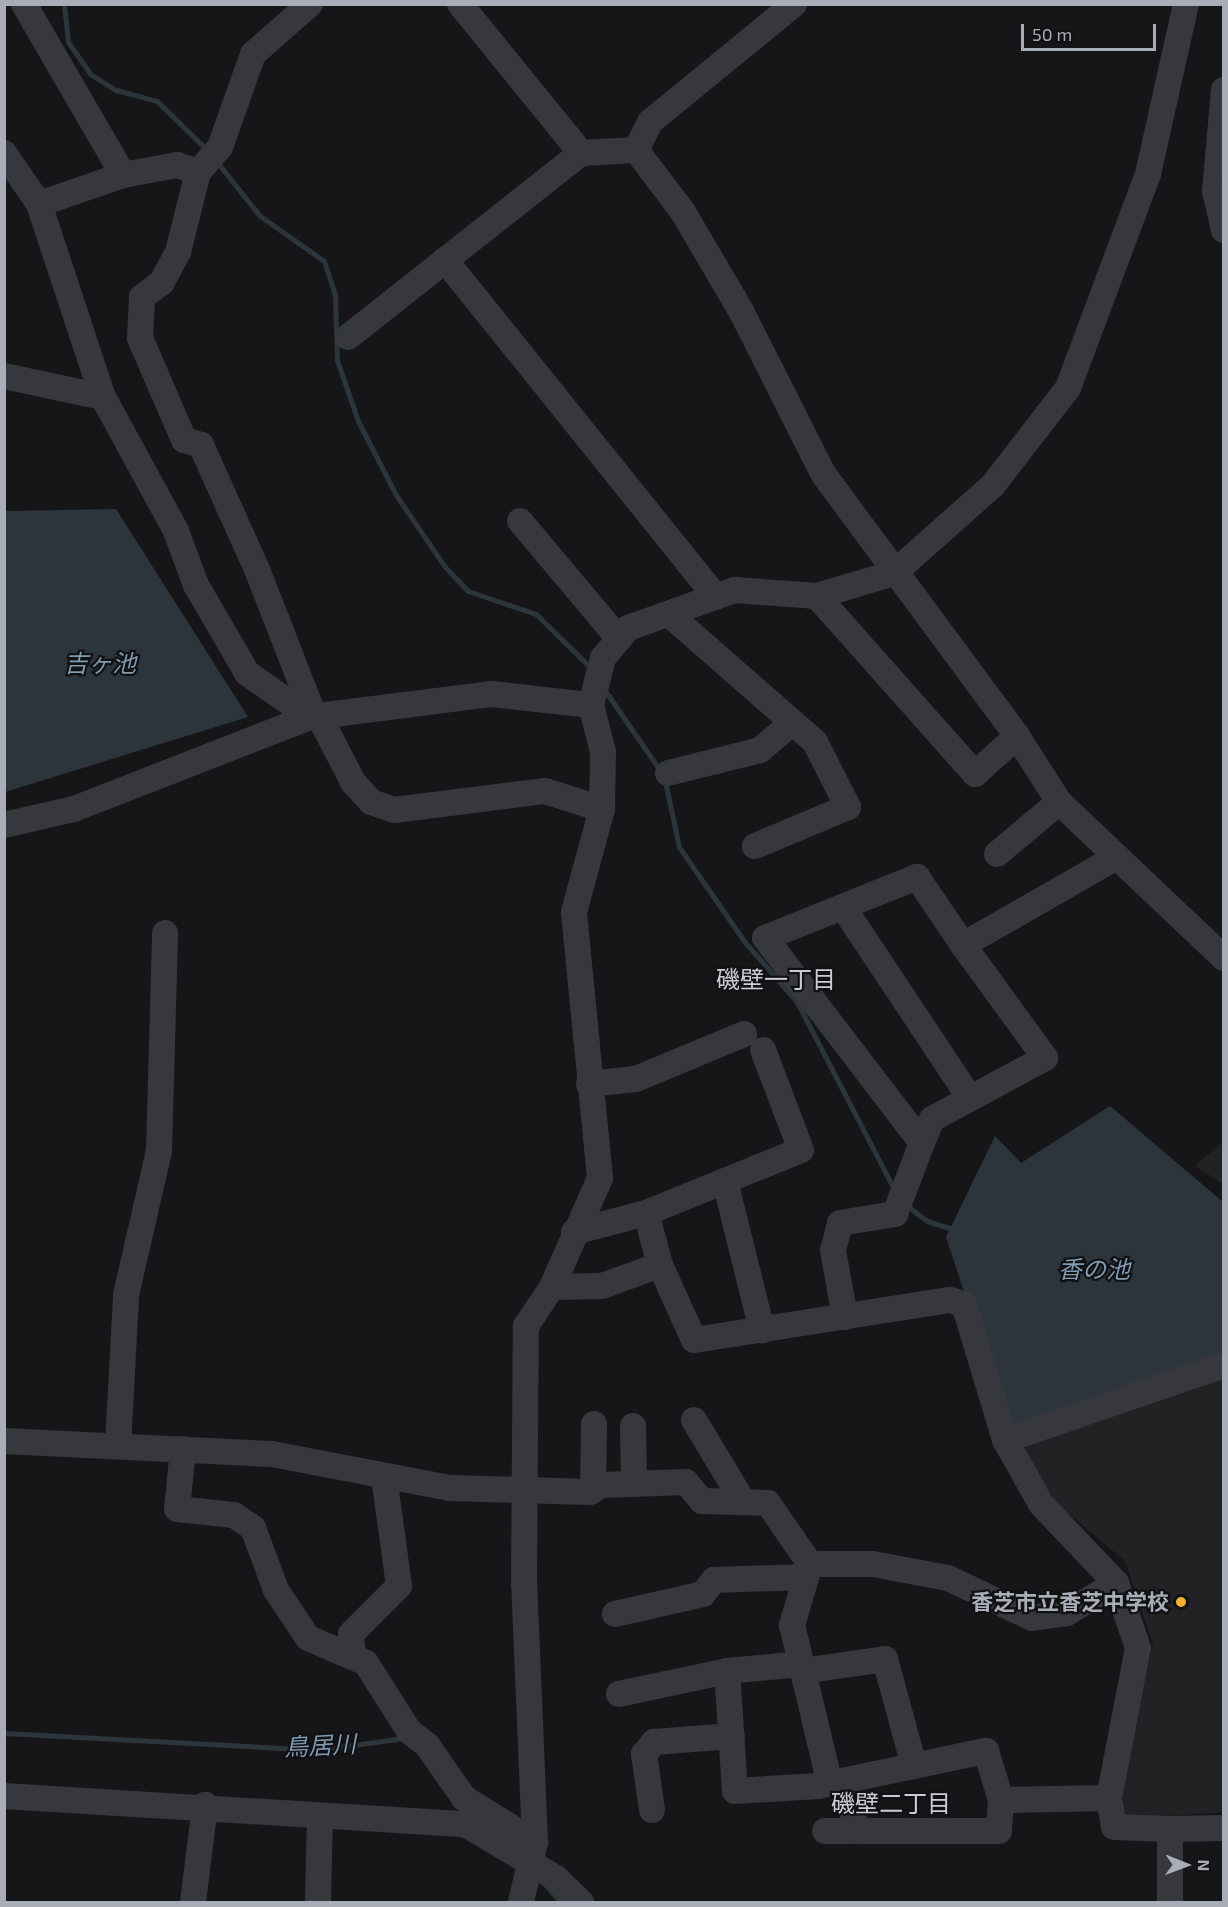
<!DOCTYPE html>
<html>
<head>
<meta charset="utf-8">
<style>
  body { margin:0 }
  #map { position:relative; width:1228px; height:1907px; overflow:hidden; background:#161618; font-family:"Exo 2","Noto Sans JP",sans-serif }
  div>[style] { position:absolute }
  .built>* { inset:0; background:#222225 }
  .water>* { inset:0; background:#2c353c }
  .stream>* { height:5px; margin:-2.5px; padding:0 2.5px; transform-origin:2.5px; border-radius:2.5px; background:#2c353c }
  .minor>* { height:26px; margin:-13px; padding:0 13px; transform-origin:13px; border-radius:13px; background:#37383d }
  .dots>* { width:16px; height:16px; translate:-50% -50%; box-sizing:border-box; border:3px solid #111113; border-radius:50% }
  span { translate:-50% -50%; white-space:nowrap; text-align:center; line-height:1.15; -webkit-text-stroke:4.5px #111113; paint-order:stroke }
  .poi-label { font-size:22px; color:#a8adb8; font-weight:700 }
  .right { translate:-100% -50%; text-align:right }
  .water-label { font-size:24px; color:#7f9bb3; font-style:italic }
  .neighbourhood-label { font-size:24px; color:#c9ccd4 }
  .frame { position:absolute; inset:0; border:6px solid #a8adb8; pointer-events:none }
  .north { position:absolute; left:1156px; top:1835px; width:60px; height:60px; -webkit-text-stroke:4px #111113; paint-order:stroke; rotate:91deg; font-size:16px; font-weight:700; line-height:24px; text-align:center; color:#a8adb8 }
  .north::after { content:''; display:block; margin:auto; width:21px; height:27px; background:#a8adb8; clip-path:polygon(50% 0,100% 100%,50% 72%,0 100%) }
  .scale { position:absolute; left:1021px; top:24px; width:135px; height:27px; box-sizing:border-box; border:3px solid #a8adb8; border-top:0; padding-left:8px; font-size:18px; line-height:21px; white-space:nowrap; color:#a8adb8; -webkit-text-stroke:4px #111113; paint-order:stroke }
</style>
</head>
<body>
<div id="map">
  <div class="built">
    <i style="clip-path:polygon(1223px 1141px,1223px 1184px,1195px 1166px)"></i>
    <i style="clip-path:polygon(1223px 1373px,1223px 1812px,1123px 1819px,1123px 1782px,1153px 1644px,1125px 1561px,1057px 1504px,1018px 1443px)"></i>
  </div>
  <div class="water">
    <i style="clip-path:polygon(116px 509px,248px 717px,5px 792px,5px 511px)"></i>
    <i style="clip-path:polygon(1110px 1106px,1223px 1202px,1223px 1364px,1010px 1431px,946px 1237px,995px 1136px,1021px 1163px)"></i>
  </div>
  <div class="stream">
    <i style="left:64px;top:4px;width:38px;rotate:84deg"></i>
    <i style="left:68px;top:42px;width:39px;rotate:55deg"></i>
    <i style="left:90px;top:74px;width:31px;rotate:32deg"></i>
    <i style="left:116px;top:90px;width:42px;rotate:15deg"></i>
    <i style="left:157px;top:101px;width:70px;rotate:44.4deg"></i>
    <i style="left:217px;top:162px;width:69px;rotate:51.5deg"></i>
    <i style="left:260px;top:216px;width:78px;rotate:35.1deg"></i>
    <i style="left:324px;top:261px;width:35px;rotate:72deg"></i>
    <i style="left:335px;top:294px;width:66px;rotate:88.3deg"></i>
    <i style="left:337px;top:360px;width:65px;rotate:71deg"></i>
    <i style="left:358px;top:421px;width:83px;rotate:62.8deg"></i>
    <i style="left:396px;top:495px;width:87px;rotate:55.8deg"></i>
    <i style="left:445px;top:567px;width:33px;rotate:46deg"></i>
    <i style="left:468px;top:591px;width:72px;rotate:18.7deg"></i>
    <i style="left:536px;top:614px;width:77px;rotate:44.5deg"></i>
    <i style="left:604px;top:689px;width:101px;rotate:55.5deg"></i>
    <i style="left:665px;top:781px;width:67px;rotate:78deg"></i>
    <i style="left:679px;top:847px;width:114px;rotate:55.3deg"></i>
    <i style="left:744px;top:941px;width:81px;rotate:49deg"></i>
    <i style="left:797px;top:1002px;width:213px;rotate:62.6deg"></i>
    <i style="left:906px;top:1205px;width:26px;rotate:37deg"></i>
    <i style="left:927px;top:1221px;width:30px;rotate:17deg"></i>
    <i style="left:4px;top:1733px;width:313px;rotate:3.1deg"></i>
    <i style="left:317px;top:1750px;width:88px;rotate:-7.9deg"></i>
    <i style="left:542px;top:1881px;width:28px;rotate:49deg"></i>
  </div>
  <div class="minor">
    <i style="left:24px;top:4px;width:198px;rotate:59.9deg"></i>
    <i style="left:310px;top:4px;width:76px;rotate:138.7deg"></i>
    <i style="left:253px;top:54px;width:99px;rotate:109.5deg"></i>
    <i style="left:220px;top:147px;width:33px;rotate:131deg"></i>
    <i style="left:198px;top:172px;width:82px;rotate:104deg"></i>
    <i style="left:178px;top:252px;width:34px;rotate:118deg"></i>
    <i style="left:162px;top:282px;width:25px;rotate:143deg"></i>
    <i style="left:142px;top:297px;width:41px;rotate:92.8deg"></i>
    <i style="left:140px;top:338px;width:111px;rotate:66.7deg"></i>
    <i style="left:184px;top:440px;width:18px;rotate:16deg"></i>
    <i style="left:201px;top:445px;width:139px;rotate:65.8deg"></i>
    <i style="left:258px;top:572px;width:155px;rotate:68.7deg"></i>
    <i style="left:460px;top:4px;width:192px;rotate:50.9deg"></i>
    <i style="left:1224px;top:90px;width:101px;rotate:95.1deg"></i>
    <i style="left:1215px;top:191px;width:40px;rotate:77deg"></i>
    <i style="left:636px;top:150px;width:31px;rotate:-63deg"></i>
    <i style="left:650px;top:122px;width:186px;rotate:-39.3deg"></i>
    <i style="left:4px;top:153px;width:62px;rotate:55.5deg"></i>
    <i style="left:39px;top:204px;width:203px;rotate:71.7deg"></i>
    <i style="left:103px;top:397px;width:153px;rotate:61.4deg"></i>
    <i style="left:176px;top:531px;width:58px;rotate:69.7deg"></i>
    <i style="left:196px;top:585px;width:102px;rotate:59.9deg"></i>
    <i style="left:247px;top:673px;width:77px;rotate:34.9deg"></i>
    <i style="left:310px;top:717px;width:182px;rotate:-7.2deg"></i>
    <i style="left:491px;top:694px;width:101px;rotate:6.3deg"></i>
    <i style="left:39px;top:204px;width:89px;rotate:-19deg"></i>
    <i style="left:123px;top:175px;width:55px;rotate:-10.5deg"></i>
    <i style="left:177px;top:165px;width:22px;rotate:18deg"></i>
    <i style="left:445px;top:260px;width:432px;rotate:51.2deg"></i>
    <i style="left:348px;top:337px;width:297px;rotate:-38.3deg"></i>
    <i style="left:581px;top:153px;width:55px;rotate:-3.1deg"></i>
    <i style="left:636px;top:150px;width:78px;rotate:52.8deg"></i>
    <i style="left:683px;top:212px;width:115px;rotate:59.6deg"></i>
    <i style="left:741px;top:311px;width:184px;rotate:63.2deg"></i>
    <i style="left:824px;top:475px;width:325px;rotate:53.5deg"></i>
    <i style="left:1017px;top:736px;width:78px;rotate:57.5deg"></i>
    <i style="left:1059px;top:802px;width:227px;rotate:43.4deg"></i>
    <i style="left:4px;top:376px;width:101px;rotate:12deg"></i>
    <i style="left:520px;top:521px;width:154px;rotate:50deg"></i>
    <i style="left:817px;top:596px;width:238px;rotate:48.4deg"></i>
    <i style="left:975px;top:774px;width:57px;rotate:-42.1deg"></i>
    <i style="left:670px;top:615px;width:193px;rotate:41.2deg"></i>
    <i style="left:815px;top:742px;width:73px;rotate:63.1deg"></i>
    <i style="left:848px;top:807px;width:101px;rotate:157.2deg"></i>
    <i style="left:319px;top:716px;width:74px;rotate:62.7deg"></i>
    <i style="left:353px;top:782px;width:27px;rotate:48deg"></i>
    <i style="left:371px;top:802px;width:24px;rotate:19deg"></i>
    <i style="left:394px;top:810px;width:152px;rotate:-7.2deg"></i>
    <i style="left:545px;top:791px;width:60px;rotate:17.5deg"></i>
    <i style="left:668px;top:773px;width:95px;rotate:-14deg"></i>
    <i style="left:760px;top:750px;width:42px;rotate:-40.2deg"></i>
    <i style="left:4px;top:825px;width:72px;rotate:-12.9deg"></i>
    <i style="left:74px;top:809px;width:253px;rotate:-21.3deg"></i>
    <i style="left:997px;top:854px;width:81px;rotate:-40deg"></i>
    <i style="left:843px;top:907px;width:229px;rotate:56.4deg"></i>
    <i style="left:963px;top:945px;width:140px;rotate:54deg"></i>
    <i style="left:1045px;top:1058px;width:128px;rotate:151.6deg"></i>
    <i style="left:932px;top:1119px;width:26px;rotate:113deg"></i>
    <i style="left:922px;top:1143px;width:258px;rotate:-127.4deg"></i>
    <i style="left:765px;top:938px;width:164px;rotate:-21.9deg"></i>
    <i style="left:917px;top:877px;width:82px;rotate:55.9deg"></i>
    <i style="left:963px;top:945px;width:175px;rotate:-29.8deg"></i>
    <i style="left:589px;top:1084px;width:47px;rotate:-6.1deg"></i>
    <i style="left:636px;top:1079px;width:117px;rotate:-22.6deg"></i>
    <i style="left:725px;top:1181px;width:154px;rotate:76.1deg"></i>
    <i style="left:646px;top:1213px;width:167px;rotate:-22.1deg"></i>
    <i style="left:801px;top:1150px;width:107px;rotate:-110.8deg"></i>
    <i style="left:574px;top:1232px;width:74px;rotate:-14.8deg"></i>
    <i style="left:646px;top:1213px;width:54px;rotate:74.9deg"></i>
    <i style="left:660px;top:1265px;width:82px;rotate:65.6deg"></i>
    <i style="left:694px;top:1340px;width:259px;rotate:-8.9deg"></i>
    <i style="left:950px;top:1300px;width:15px;rotate:16deg"></i>
    <i style="left:964px;top:1304px;width:142px;rotate:73.2deg"></i>
    <i style="left:1005px;top:1440px;width:73px;rotate:60.6deg"></i>
    <i style="left:1041px;top:1504px;width:109px;rotate:46.5deg"></i>
    <i style="left:1116px;top:1583px;width:69px;rotate:71.3deg"></i>
    <i style="left:1138px;top:1648px;width:153px;rotate:100.9deg"></i>
    <i style="left:1109px;top:1798px;width:108px;rotate:178.9deg"></i>
    <i style="left:1001px;top:1800px;width:31px;rotate:94deg"></i>
    <i style="left:999px;top:1831px;width:174px;rotate:180deg"></i>
    <i style="left:552px;top:1287px;width:50px;rotate:-1.1deg"></i>
    <i style="left:602px;top:1286px;width:62px;rotate:-19.9deg"></i>
    <i style="left:845px;top:1317px;width:68px;rotate:-100.2deg"></i>
    <i style="left:833px;top:1250px;width:28px;rotate:-75deg"></i>
    <i style="left:840px;top:1223px;width:56px;rotate:-9.3deg"></i>
    <i style="left:895px;top:1214px;width:76px;rotate:-69.2deg"></i>
    <i style="left:694px;top:1420px;width:93px;rotate:59deg"></i>
    <i style="left:633px;top:1426px;width:58px;rotate:89deg"></i>
    <i style="left:1005px;top:1440px;width:231px;rotate:-18.9deg"></i>
    <i style="left:4px;top:1441px;width:268px;rotate:2.8deg"></i>
    <i style="left:272px;top:1454px;width:181px;rotate:10.8deg"></i>
    <i style="left:450px;top:1488px;width:140px;rotate:1.6deg"></i>
    <i style="left:590px;top:1492px;width:13px;rotate:-32deg"></i>
    <i style="left:601px;top:1485px;width:85px;rotate:-2deg"></i>
    <i style="left:686px;top:1482px;width:25px;rotate:50deg"></i>
    <i style="left:702px;top:1501px;width:66px;rotate:1.7deg"></i>
    <i style="left:768px;top:1503px;width:74px;rotate:55.5deg"></i>
    <i style="left:810px;top:1564px;width:63px"></i>
    <i style="left:873px;top:1564px;width:76px;rotate:10.6deg"></i>
    <i style="left:948px;top:1578px;width:93px;rotate:25.5deg"></i>
    <i style="left:1032px;top:1618px;width:35px;rotate:-8deg"></i>
    <i style="left:1067px;top:1613px;width:57px;rotate:-31.5deg"></i>
    <i style="left:118px;top:1445px;width:150px;rotate:-86.9deg"></i>
    <i style="left:126px;top:1295px;width:148px;rotate:-77.1deg"></i>
    <i style="left:159px;top:1151px;width:218px;rotate:-88.4deg"></i>
    <i style="left:183px;top:1449px;width:60px;rotate:95.7deg"></i>
    <i style="left:177px;top:1509px;width:57px;rotate:6deg"></i>
    <i style="left:234px;top:1515px;width:23px;rotate:34deg"></i>
    <i style="left:253px;top:1528px;width:66px;rotate:69.6deg"></i>
    <i style="left:276px;top:1590px;width:58px;rotate:56.3deg"></i>
    <i style="left:308px;top:1638px;width:63px;rotate:23.3deg"></i>
    <i style="left:366px;top:1663px;width:80px;rotate:57.7deg"></i>
    <i style="left:409px;top:1731px;width:23px;rotate:38deg"></i>
    <i style="left:427px;top:1745px;width:65px;rotate:55.1deg"></i>
    <i style="left:464px;top:1798px;width:84px;rotate:31.8deg"></i>
    <i style="left:593px;top:1490px;width:66px;rotate:-89.1deg"></i>
    <i style="left:810px;top:1564px;width:64px;rotate:106.4deg"></i>
    <i style="left:792px;top:1625px;width:163px;rotate:76.6deg"></i>
    <i style="left:615px;top:1614px;width:90px;rotate:-12.8deg"></i>
    <i style="left:703px;top:1594px;width:18px;rotate:-52deg"></i>
    <i style="left:714px;top:1580px;width:92px;rotate:-1.9deg"></i>
    <i style="left:353px;top:1654px;width:20px;rotate:-96deg"></i>
    <i style="left:351px;top:1634px;width:68px;rotate:-45deg"></i>
    <i style="left:399px;top:1586px;width:110px;rotate:-97.8deg"></i>
    <i style="left:727px;top:1671px;width:120px;rotate:86.2deg"></i>
    <i style="left:735px;top:1791px;width:83px;rotate:-3.4deg"></i>
    <i style="left:818px;top:1786px;width:172px;rotate:-11.8deg"></i>
    <i style="left:986px;top:1751px;width:51px;rotate:73deg"></i>
    <i style="left:802px;top:1671px;width:84px;rotate:-8.2deg"></i>
    <i style="left:885px;top:1659px;width:111px;rotate:74.8deg"></i>
    <i style="left:619px;top:1694px;width:110px;rotate:-12deg"></i>
    <i style="left:727px;top:1671px;width:74px;rotate:-5.4deg"></i>
    <i style="left:844px;top:1781px;width:52px;rotate:75.4deg"></i>
    <i style="left:4px;top:1796px;width:462px;rotate:3.5deg"></i>
    <i style="left:465px;top:1824px;width:106px;rotate:30.7deg"></i>
    <i style="left:556px;top:1878px;width:35px;rotate:44deg"></i>
    <i style="left:1109px;top:1798px;width:29px;rotate:80deg"></i>
    <i style="left:1114px;top:1827px;width:56px;rotate:2deg"></i>
    <i style="left:652px;top:1810px;width:57px;rotate:-98.1deg"></i>
    <i style="left:644px;top:1754px;width:16px;rotate:-50deg"></i>
    <i style="left:654px;top:1742px;width:78px;rotate:-4.4deg"></i>
    <i style="left:193px;top:1902px;width:98px;rotate:-82.9deg"></i>
    <i style="left:318px;top:1902px;width:85px;rotate:-88.7deg"></i>
    <i style="left:521px;top:1902px;width:62px;rotate:-76.9deg"></i>
    <i style="left:535px;top:1842px;width:258px;rotate:-92.4deg"></i>
    <i style="left:524px;top:1584px;width:258px;rotate:-89.6deg"></i>
    <i style="left:526px;top:1326px;width:47px;rotate:-56.3deg"></i>
    <i style="left:552px;top:1287px;width:119px;rotate:-66.2deg"></i>
    <i style="left:600px;top:1178px;width:267px;rotate:-95.6deg"></i>
    <i style="left:574px;top:912px;width:107px;rotate:-74.8deg"></i>
    <i style="left:602px;top:809px;width:57px;rotate:-89deg"></i>
    <i style="left:603px;top:752px;width:49px;rotate:-104.3deg"></i>
    <i style="left:591px;top:705px;width:49px;rotate:-75.7deg"></i>
    <i style="left:603px;top:658px;width:39px;rotate:-50deg"></i>
    <i style="left:628px;top:628px;width:114px;rotate:-19.6deg"></i>
    <i style="left:735px;top:590px;width:82px;rotate:4.2deg"></i>
    <i style="left:817px;top:596px;width:80px;rotate:-16.6deg"></i>
    <i style="left:894px;top:573px;width:132px;rotate:-41.6deg"></i>
    <i style="left:993px;top:485px;width:123px;rotate:-52.3deg"></i>
    <i style="left:1068px;top:388px;width:228px;rotate:-69.5deg"></i>
    <i style="left:1148px;top:174px;width:174px;rotate:-77.4deg"></i>
    <i style="left:1170px;top:1902px;width:73px;rotate:-90deg"></i>
    <i style="left:1170px;top:1829px;width:54px;rotate:-1.1deg"></i>
  </div>
  <div class="dots">
    <i style="left:1181px;top:1602px;background:#f2b134"></i>
  </div>
  <div class="poi-label">
    <span class="right" style="left:1169px;top:1602px">香芝市立香芝中学校</span>
  </div>
  <div class="water-label">
    <span style="left:100px;top:663px">吉ヶ池</span>
    <span style="left:1094px;top:1269px">香の池</span>
    <span style="left:320px;top:1745px;rotate:-3deg">鳥居川</span>
  </div>
  <div class="neighbourhood-label">
    <span style="left:776px;top:979px">磯壁一丁目</span>
    <span style="left:891px;top:1803px">磯壁二丁目</span>
  </div>
  <div class="frame"></div>
  <div class="north">N</div>
  <div class="scale">50 m</div>
</div>
</body>
</html>
